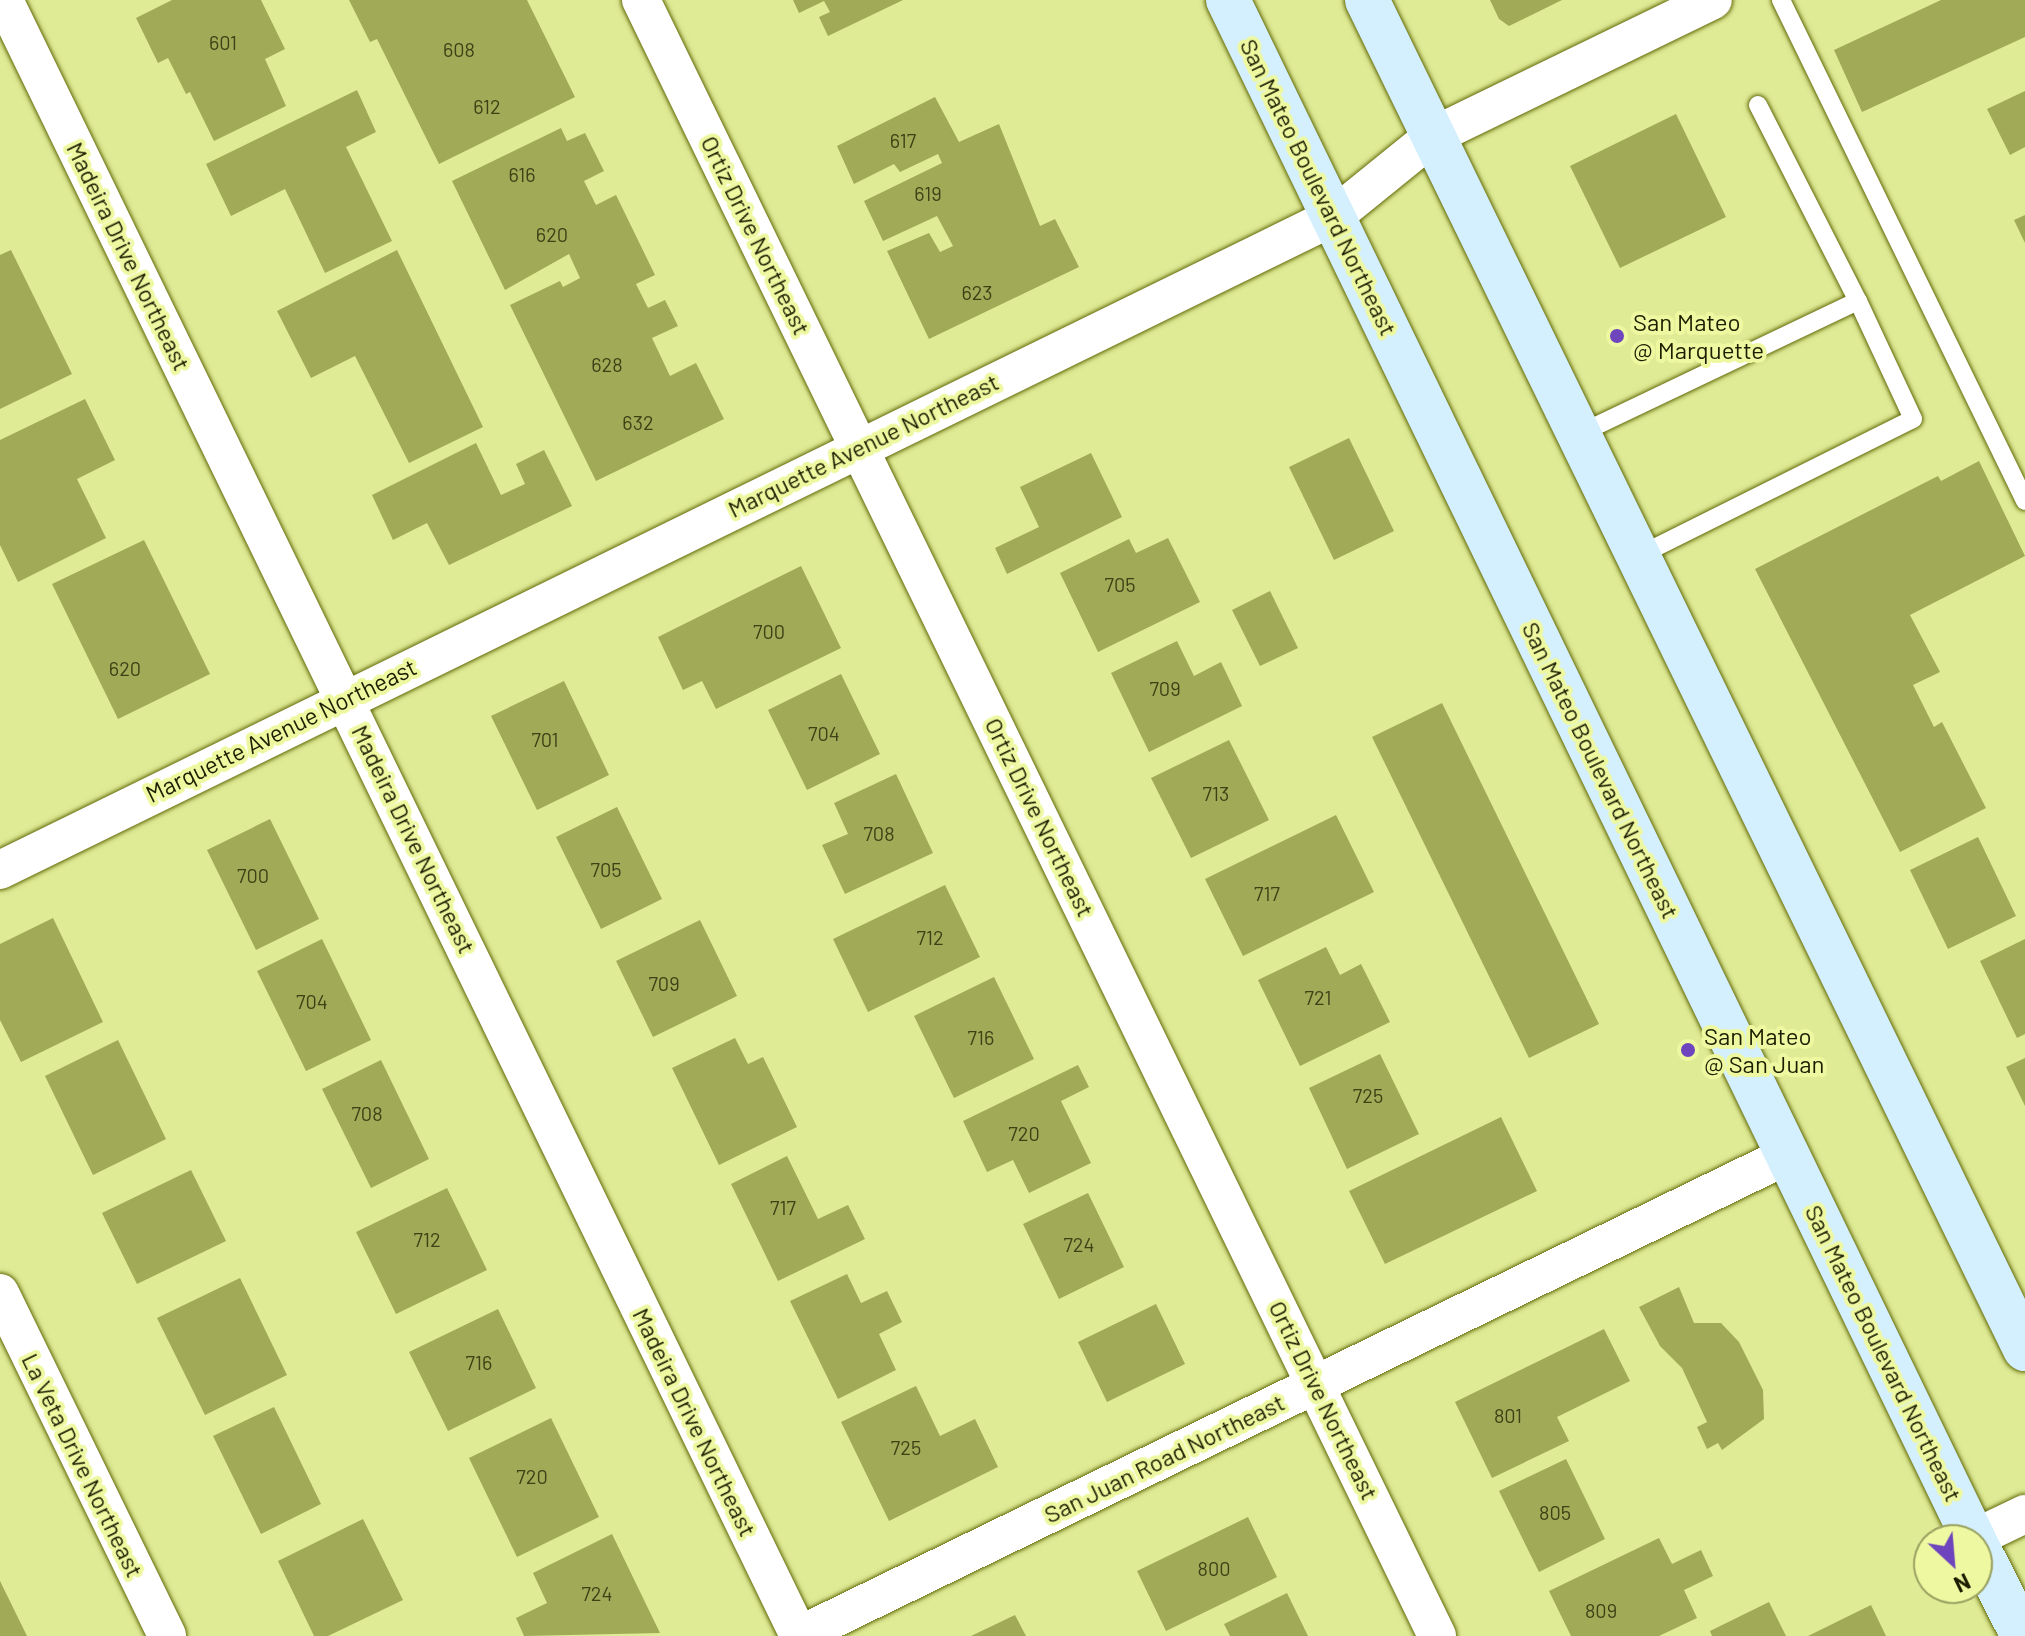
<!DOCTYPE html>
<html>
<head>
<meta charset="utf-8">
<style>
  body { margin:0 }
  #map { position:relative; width:2025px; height:1636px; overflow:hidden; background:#dfeb95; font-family:Barlow,sans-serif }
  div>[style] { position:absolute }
  .building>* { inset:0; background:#a1ab57 }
  .roads { filter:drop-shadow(0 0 2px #636a0a) drop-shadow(0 0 2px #636a0a) }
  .lane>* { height:18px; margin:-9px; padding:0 9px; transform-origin:9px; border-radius:9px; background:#fff }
  .street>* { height:38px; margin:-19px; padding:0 19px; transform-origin:19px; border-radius:19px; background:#fff }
  .secondary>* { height:44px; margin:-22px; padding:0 22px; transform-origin:22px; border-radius:22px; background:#d4effd }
  .dots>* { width:22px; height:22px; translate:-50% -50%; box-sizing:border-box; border:4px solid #edf8a1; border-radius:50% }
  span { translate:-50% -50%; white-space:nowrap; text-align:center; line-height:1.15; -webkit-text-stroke:8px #edf8a1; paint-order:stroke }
  .number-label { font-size:20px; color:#3d4116 }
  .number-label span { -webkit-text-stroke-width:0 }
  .street-label { font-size:24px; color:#1c1e00 }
  .poi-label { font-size:24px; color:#1c1e00 }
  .left { translate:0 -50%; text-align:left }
  .north { position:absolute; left:1913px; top:1524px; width:80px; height:80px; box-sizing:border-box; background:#edf8a1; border:2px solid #99a161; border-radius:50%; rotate:154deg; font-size:22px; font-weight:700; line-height:32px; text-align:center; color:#1c1e00 }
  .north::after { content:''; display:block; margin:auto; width:28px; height:36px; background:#6e45bd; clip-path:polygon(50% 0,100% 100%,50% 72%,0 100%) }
</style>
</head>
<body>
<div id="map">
  <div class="building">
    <i style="clip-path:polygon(172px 0,261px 0,285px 49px,265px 59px,286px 106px,214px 141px,190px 92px,186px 94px,168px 58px,158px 63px,136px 18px)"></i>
    <i style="clip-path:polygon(349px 0,527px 0,575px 97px,439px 164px,377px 39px,370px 42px)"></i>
    <i style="clip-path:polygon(793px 0,903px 0,828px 36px,819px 17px,830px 12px,824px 1px,799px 13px)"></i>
    <i style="clip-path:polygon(1490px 0,1562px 0,1509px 26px,1499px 19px)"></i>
    <i style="clip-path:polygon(1941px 0,2025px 0,2025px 37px,1862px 112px,1834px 50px)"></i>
    <i style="clip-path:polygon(357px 90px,376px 132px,346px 147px,392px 241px,325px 273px,285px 189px,231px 216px,206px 164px)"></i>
    <i style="clip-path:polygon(2025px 91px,2025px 147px,2010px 155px,1987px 109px)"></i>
    <i style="clip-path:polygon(935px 97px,959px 142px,999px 124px,1040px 226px,1055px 219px,1079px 267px,929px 339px,887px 251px,929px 233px,940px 252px,953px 246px,937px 216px,883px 241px,864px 201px,942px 163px,938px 154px,900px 172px,894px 164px,854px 184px,837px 146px)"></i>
    <i style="clip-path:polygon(1676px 114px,1726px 217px,1620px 268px,1570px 166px)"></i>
    <i style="clip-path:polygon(561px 128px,567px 141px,585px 133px,604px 171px,584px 181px,596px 205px,616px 195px,655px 275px,636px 284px,648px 308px,665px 300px,678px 326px,652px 338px,670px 376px,696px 363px,724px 419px,596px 481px,510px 305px,560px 281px,563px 287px,580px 278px,569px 254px,505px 290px,452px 181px)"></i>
    <i style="clip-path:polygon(2025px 215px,2025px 243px,2014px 220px)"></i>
    <i style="clip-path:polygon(11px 250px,72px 374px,0 409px,0 255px)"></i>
    <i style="clip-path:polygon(397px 250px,483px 427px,409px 463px,355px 356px,311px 378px,277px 311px)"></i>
    <i style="clip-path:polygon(85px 399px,115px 460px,77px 479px,106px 538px,18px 582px,0 545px,0 440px)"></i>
    <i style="clip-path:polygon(1349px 438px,1394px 531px,1334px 560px,1289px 467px)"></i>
    <i style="clip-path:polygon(476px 443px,501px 495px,525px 484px,516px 464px,544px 450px,572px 506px,449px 565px,427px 523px,393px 540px,372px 495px)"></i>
    <i style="clip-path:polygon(1091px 453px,1122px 517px,1007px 574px,995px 548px,1039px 527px,1020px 487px)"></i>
    <i style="clip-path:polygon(1979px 461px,2025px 556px,1910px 615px,1940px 672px,1913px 685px,1934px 727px,1942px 722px,1986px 808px,1900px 852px,1755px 569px,1938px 476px,1941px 481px)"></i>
    <i style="clip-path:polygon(1168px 538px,1200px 602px,1098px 652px,1060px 573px,1129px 539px,1136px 553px)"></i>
    <i style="clip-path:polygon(144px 540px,210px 674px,118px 719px,52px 584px)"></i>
    <i style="clip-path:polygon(801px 566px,841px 648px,716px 709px,702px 681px,683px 690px,658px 637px)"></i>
    <i style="clip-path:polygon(1270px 591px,1298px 648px,1260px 666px,1232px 610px)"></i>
    <i style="clip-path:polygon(1177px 641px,1194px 676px,1221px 662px,1242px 706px,1149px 752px,1111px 673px)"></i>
    <i style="clip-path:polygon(841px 674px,880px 754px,807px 790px,768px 710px)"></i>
    <i style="clip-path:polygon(564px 681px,609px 775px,537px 810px,491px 716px)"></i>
    <i style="clip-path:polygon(1442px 703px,1599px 1024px,1529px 1058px,1372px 737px)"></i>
    <i style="clip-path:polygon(1229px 740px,1269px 820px,1191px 858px,1151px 778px)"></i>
    <i style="clip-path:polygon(896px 774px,933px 853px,845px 894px,822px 845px,848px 834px,834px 803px)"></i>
    <i style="clip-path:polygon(617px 807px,662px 899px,601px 929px,556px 837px)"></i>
    <i style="clip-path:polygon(1336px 815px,1374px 892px,1243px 956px,1205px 879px)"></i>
    <i style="clip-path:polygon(270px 819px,319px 919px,256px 950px,207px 850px)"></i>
    <i style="clip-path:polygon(1978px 837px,2016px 916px,1948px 949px,1910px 870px)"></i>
    <i style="clip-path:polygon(945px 885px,980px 957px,868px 1012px,833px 939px)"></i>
    <i style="clip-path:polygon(53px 918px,103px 1022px,21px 1062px,0 1020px,0 944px)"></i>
    <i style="clip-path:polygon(700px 920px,737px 996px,653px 1037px,616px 961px)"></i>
    <i style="clip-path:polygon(322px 939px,371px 1040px,306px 1071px,257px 971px)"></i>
    <i style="clip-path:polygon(2025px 939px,2025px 1034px,2017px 1038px,1980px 961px)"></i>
    <i style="clip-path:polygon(1326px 947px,1340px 975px,1361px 964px,1390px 1022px,1300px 1066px,1258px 980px)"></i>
    <i style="clip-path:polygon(994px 977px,1034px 1059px,954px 1098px,914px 1016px)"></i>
    <i style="clip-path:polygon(735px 1038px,748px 1064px,763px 1057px,797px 1127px,719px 1165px,672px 1068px)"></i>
    <i style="clip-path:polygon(118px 1040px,166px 1139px,93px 1175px,45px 1076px)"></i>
    <i style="clip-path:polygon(1380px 1054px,1419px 1134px,1347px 1169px,1309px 1088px)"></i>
    <i style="clip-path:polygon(2025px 1058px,2025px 1106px,2006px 1067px)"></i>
    <i style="clip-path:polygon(381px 1060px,429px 1159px,371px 1188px,322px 1089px)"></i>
    <i style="clip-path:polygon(1078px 1065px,1089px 1087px,1061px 1101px,1091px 1163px,1029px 1193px,1013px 1160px,987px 1172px,963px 1121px)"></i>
    <i style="clip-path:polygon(1501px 1117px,1537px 1191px,1385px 1264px,1349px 1191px)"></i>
    <i style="clip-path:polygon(787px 1156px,818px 1219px,848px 1205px,865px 1239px,778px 1281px,731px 1184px)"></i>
    <i style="clip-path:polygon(191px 1170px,226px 1241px,137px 1284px,102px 1213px)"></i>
    <i style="clip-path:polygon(447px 1188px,487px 1270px,396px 1314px,356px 1232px)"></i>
    <i style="clip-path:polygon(1088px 1193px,1124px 1267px,1059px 1299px,1023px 1224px)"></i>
    <i style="clip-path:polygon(847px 1274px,861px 1303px,887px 1291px,902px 1322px,879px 1334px,896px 1370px,838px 1399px,790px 1301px)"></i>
    <i style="clip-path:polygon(240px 1278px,287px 1375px,205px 1415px,157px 1318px)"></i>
    <i style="clip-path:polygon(1679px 1287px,1694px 1323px,1721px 1323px,1739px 1342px,1763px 1390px,1764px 1419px,1722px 1450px,1718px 1443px,1707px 1449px,1697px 1427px,1707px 1422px,1682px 1368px,1660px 1346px,1639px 1307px)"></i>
    <i style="clip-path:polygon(1156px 1304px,1185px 1364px,1107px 1402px,1078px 1342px)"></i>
    <i style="clip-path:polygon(498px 1309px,536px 1388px,448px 1431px,409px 1352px)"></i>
    <i style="clip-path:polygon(1604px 1329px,1630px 1381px,1557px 1417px,1569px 1441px,1492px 1478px,1455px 1402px)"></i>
    <i style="clip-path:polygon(916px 1386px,940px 1436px,975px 1419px,998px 1467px,889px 1521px,841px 1422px)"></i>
    <i style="clip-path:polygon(274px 1407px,321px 1504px,261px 1534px,213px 1436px)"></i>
    <i style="clip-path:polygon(551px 1418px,599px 1517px,517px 1557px,469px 1458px)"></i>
    <i style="clip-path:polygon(1566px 1459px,1605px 1539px,1539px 1572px,1499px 1491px)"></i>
    <i style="clip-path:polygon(1248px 1517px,1277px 1577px,1166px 1631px,1137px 1571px)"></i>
    <i style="clip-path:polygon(363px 1519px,403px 1600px,328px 1636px,314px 1636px,278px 1561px)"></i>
    <i style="clip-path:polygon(612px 1534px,660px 1633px,524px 1636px,516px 1618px,547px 1603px,533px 1573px)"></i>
    <i style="clip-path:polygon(1659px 1538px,1672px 1564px,1701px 1550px,1713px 1576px,1684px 1590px,1697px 1618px,1659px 1636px,1571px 1636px,1549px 1591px)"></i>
    <i style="clip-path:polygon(0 1581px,27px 1636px,0 1636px)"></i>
    <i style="clip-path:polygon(1287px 1593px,1308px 1636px,1230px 1636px,1224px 1624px)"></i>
    <i style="clip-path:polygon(1769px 1602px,1786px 1636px,1712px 1636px,1710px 1631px)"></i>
    <i style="clip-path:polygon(1871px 1605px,1886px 1636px,1808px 1636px)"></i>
    <i style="clip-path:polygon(1015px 1615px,1026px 1636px,971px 1636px)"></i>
  </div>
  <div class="roads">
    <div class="lane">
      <i style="left:1781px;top:0;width:557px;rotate:64.03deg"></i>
      <i style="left:1758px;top:105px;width:220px;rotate:63deg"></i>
      <i style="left:1579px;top:434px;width:309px;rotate:-25.5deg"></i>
      <i style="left:1858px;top:301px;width:130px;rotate:65deg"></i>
      <i style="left:1913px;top:419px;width:307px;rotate:153.5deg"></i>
    </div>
    <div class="street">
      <i style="left:4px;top:0;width:1819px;rotate:64.08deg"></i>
      <i style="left:641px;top:0;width:1819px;rotate:64.05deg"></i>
      <i style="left:0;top:870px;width:1484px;rotate:-26.1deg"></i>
      <i style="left:1333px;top:217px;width:129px;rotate:-39deg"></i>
      <i style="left:1433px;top:136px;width:311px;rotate:-25.9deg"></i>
      <i style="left:0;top:1293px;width:381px;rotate:64deg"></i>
      <i style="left:1973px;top:1539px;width:58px;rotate:-25.7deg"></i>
      <i style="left:798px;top:1636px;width:1101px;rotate:-25.91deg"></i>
    </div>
    <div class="secondary">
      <i style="left:1228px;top:0;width:1711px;rotate:64.15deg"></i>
      <i style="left:1367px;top:0;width:1501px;rotate:64deg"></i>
      <i style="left:1977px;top:1546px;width:101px;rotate:62.9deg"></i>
    </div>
  </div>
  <div class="dots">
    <i style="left:1617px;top:336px;background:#6e45bd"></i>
    <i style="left:1688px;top:1050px;background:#6e45bd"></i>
  </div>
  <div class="number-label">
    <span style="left:223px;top:42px">601</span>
    <span style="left:459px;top:49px">608</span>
    <span style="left:487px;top:106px">612</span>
    <span style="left:903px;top:140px">617</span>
    <span style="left:522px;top:174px">616</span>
    <span style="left:928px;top:193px">619</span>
    <span style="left:552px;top:234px">620</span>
    <span style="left:977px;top:292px">623</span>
    <span style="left:607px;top:364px">628</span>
    <span style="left:638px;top:422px">632</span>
    <span style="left:1120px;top:584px">705</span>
    <span style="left:769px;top:631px">700</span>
    <span style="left:125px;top:668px">620</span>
    <span style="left:1165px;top:688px">709</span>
    <span style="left:824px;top:733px">704</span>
    <span style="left:545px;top:739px">701</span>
    <span style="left:1216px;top:793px">713</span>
    <span style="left:879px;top:833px">708</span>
    <span style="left:606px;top:869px">705</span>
    <span style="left:253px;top:875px">700</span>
    <span style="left:1267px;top:893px">717</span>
    <span style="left:930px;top:937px">712</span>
    <span style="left:664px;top:983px">709</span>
    <span style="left:1318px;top:997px">721</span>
    <span style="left:312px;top:1001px">704</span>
    <span style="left:981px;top:1037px">716</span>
    <span style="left:1368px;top:1095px">725</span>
    <span style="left:367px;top:1113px">708</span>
    <span style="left:1024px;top:1133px">720</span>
    <span style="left:783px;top:1207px">717</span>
    <span style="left:427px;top:1239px">712</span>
    <span style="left:1079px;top:1244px">724</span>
    <span style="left:479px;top:1362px">716</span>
    <span style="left:1508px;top:1415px">801</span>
    <span style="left:906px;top:1447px">725</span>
    <span style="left:532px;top:1476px">720</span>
    <span style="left:1555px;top:1512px">805</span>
    <span style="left:1214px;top:1568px">800</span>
    <span style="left:597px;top:1593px">724</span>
    <span style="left:1601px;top:1610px">809</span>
  </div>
  <div class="street-label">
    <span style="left:1319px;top:187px;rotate:64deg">San Mateo Boulevard Northeast</span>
    <span style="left:756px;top:235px;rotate:64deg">Ortiz Drive Northeast</span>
    <span style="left:129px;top:256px;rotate:64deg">Madeira Drive Northeast</span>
    <span style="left:863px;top:445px;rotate:-26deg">Marquette Avenue Northeast</span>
    <span style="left:281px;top:730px;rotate:-26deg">Marquette Avenue Northeast</span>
    <span style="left:1601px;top:770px;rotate:64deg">San Mateo Boulevard Northeast</span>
    <span style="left:1040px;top:817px;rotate:64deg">Ortiz Drive Northeast</span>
    <span style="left:414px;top:839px;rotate:64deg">Madeira Drive Northeast</span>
    <span style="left:1884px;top:1353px;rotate:64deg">San Mateo Boulevard Northeast</span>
    <span style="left:1324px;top:1400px;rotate:64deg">Ortiz Drive Northeast</span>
    <span style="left:695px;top:1422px;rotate:64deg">Madeira Drive Northeast</span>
    <span style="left:1164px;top:1458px;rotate:-26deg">San Juan Road Northeast</span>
    <span style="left:83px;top:1465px;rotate:64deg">La Veta Drive Northeast</span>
  </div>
  <div class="poi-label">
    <span class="left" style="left:1633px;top:336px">San Mateo<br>@ Marquette</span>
    <span class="left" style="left:1704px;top:1050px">San Mateo<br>@ San Juan</span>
  </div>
  <div class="north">N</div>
</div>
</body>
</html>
